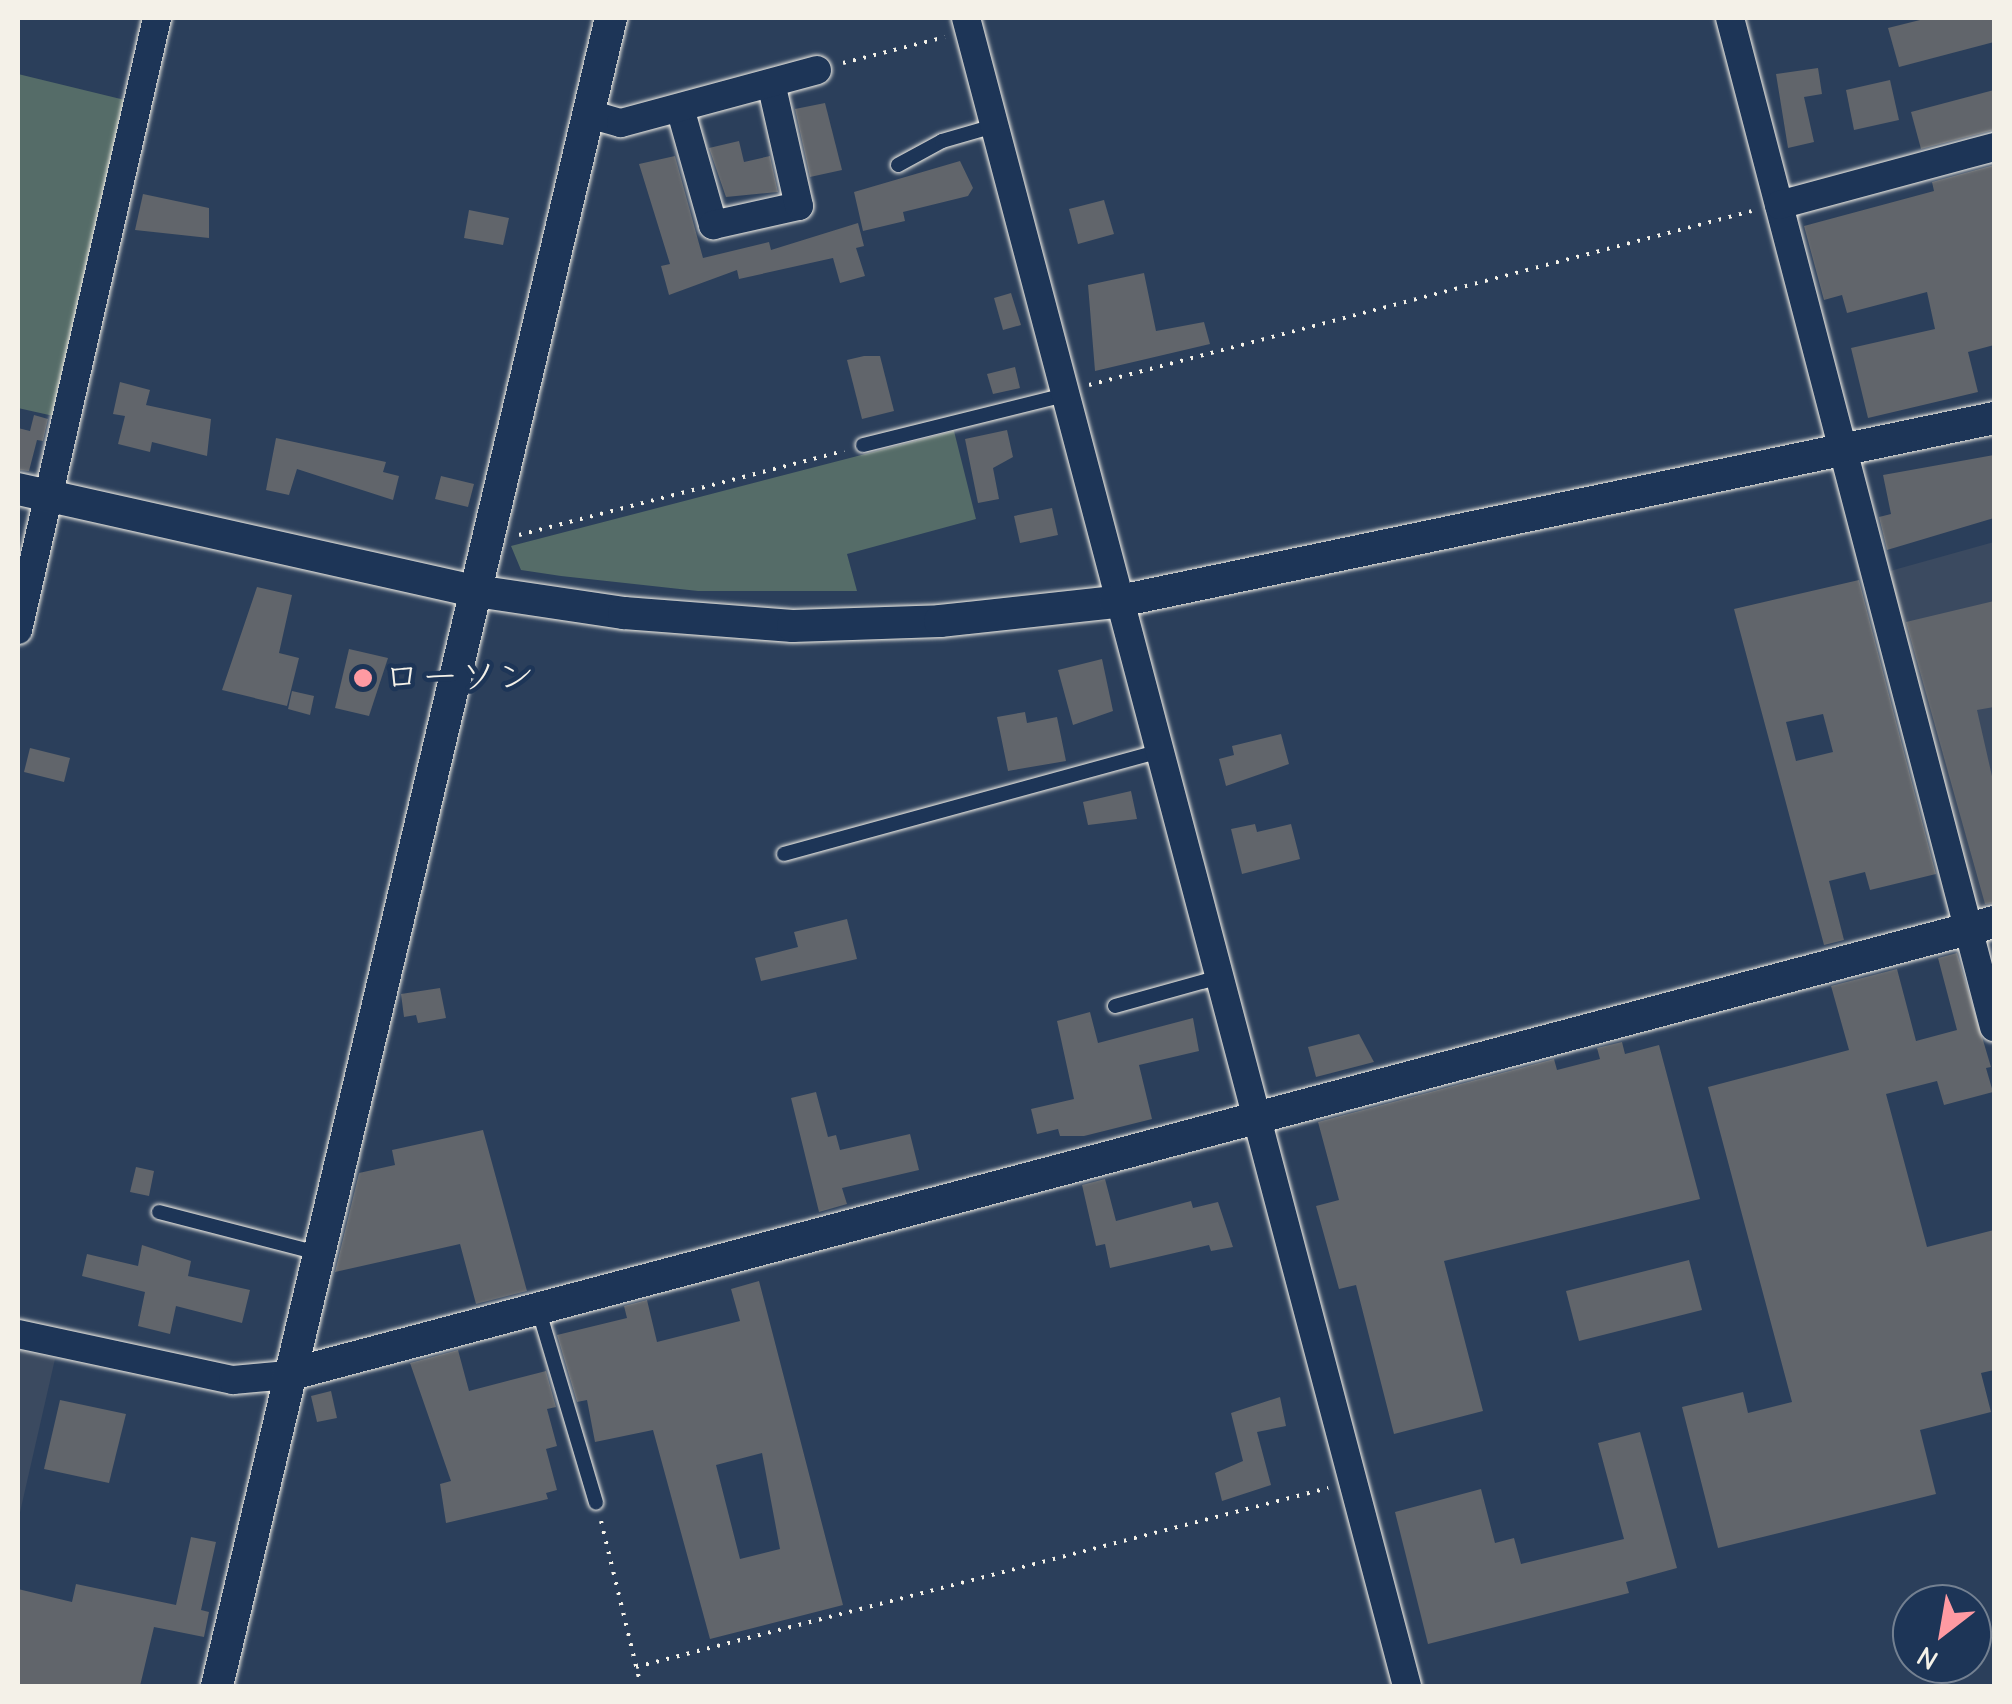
<!DOCTYPE html>
<html>
<head>
<meta charset="utf-8">
<style>
  body { margin:0 }
  #map { position:relative; width:2012px; height:1704px; overflow:hidden; background:#2b3f5b; font-family:"Comic Neue","Klee One",sans-serif }
  div>[style] { position:absolute }
  .built>* { inset:0; background:#3b4a60 }
  .green>* { inset:0; background:#556c68 }
  .building>* { inset:0; background:#61656b }
  .path>* { height:4px; margin-top:-2px; transform-origin:0; background:repeating-linear-gradient(90deg,#f4f1e8 0 2.5px,transparent 0 10.5px) }
  .roads { filter:drop-shadow(0 0 2px #f4f1e8) drop-shadow(0 0 2px #f4f1e8) }
  .service>* { height:14px; margin:-7px; padding:0 7px; transform-origin:7px; border-radius:7px; background:#1d3557 }
  .minor>* { height:28px; margin:-14px; padding:0 14px; transform-origin:14px; border-radius:14px; background:#1d3557 }
  .tertiary>* { height:32px; margin:-16px; padding:0 16px; transform-origin:16px; border-radius:16px; background:#1d3557 }
  .dots>* { width:28px; height:28px; translate:-50% -50%; box-sizing:border-box; border:5px solid #1d3557; border-radius:50% }
  span { translate:-50% -50%; white-space:nowrap; text-align:center; line-height:1.15; -webkit-text-stroke:9px #1d3557; paint-order:stroke }
  .poi-label { font-size:38px; color:#f4f1e8 }
  .left { translate:0 -50%; text-align:left }
  .frame { position:absolute; inset:0; border:20px solid #f4f1e8; pointer-events:none }
  .north { position:absolute; left:1892px; top:1584px; width:100px; height:100px; box-sizing:border-box; background:#1d3557; border:2px solid #738091; border-radius:50%; rotate:211deg; font-size:28px; font-weight:700; line-height:40px; text-align:center; color:#f4f1e8 }
  .north::after { content:''; display:block; margin:auto; width:35px; height:45px; background:#ff9aa2; clip-path:polygon(50% 0,100% 100%,50% 72%,0 100%) }
</style>
</head>
<body>
<div id="map">
  <div class="built">
    <i style="clip-path:polygon(1994px 542px,1994px 908px,1979px 912px,1972px 906px,1886px 578px,1890px 571px)"></i>
    <i style="clip-path:polygon(18px 1350px,55px 1359px,18px 1521px)"></i>
  </div>
  <div class="green">
    <i style="clip-path:polygon(18px 74px,129px 101px,58px 417px,18px 408px)"></i>
    <i style="clip-path:polygon(954px 431px,976px 519px,847px 554px,857px 591px,698px 591px,561px 576px,521px 570px,511px 546px)"></i>
  </div>
  <div class="building">
    <i style="clip-path:polygon(1928px 18px,1994px 18px,1994px 42px,1899px 67px,1888px 28px)"></i>
    <i style="clip-path:polygon(1818px 68px,1822px 94px,1804px 97px,1814px 142px,1788px 148px,1776px 74px)"></i>
    <i style="clip-path:polygon(1890px 80px,1899px 120px,1854px 130px,1846px 90px)"></i>
    <i style="clip-path:polygon(1994px 90px,1994px 130px,1921px 149px,1911px 112px)"></i>
    <i style="clip-path:polygon(825px 103px,842px 170px,810px 177px,795px 109px)"></i>
    <i style="clip-path:polygon(739px 141px,744px 162px,770px 156px,778px 192px,726px 197px,709px 148px)"></i>
    <i style="clip-path:polygon(675px 156px,703px 258px,769px 242px,771px 250px,858px 223px,864px 246px,856px 248px,865px 276px,840px 283px,833px 258px,739px 279px,737px 270px,669px 295px,661px 266px,670px 264px,639px 164px)"></i>
    <i style="clip-path:polygon(960px 161px,973px 188px,968px 196px,903px 212px,905px 221px,863px 231px,854px 192px)"></i>
    <i style="clip-path:polygon(1994px 165px,1994px 345px,1968px 352px,1978px 392px,1868px 418px,1851px 348px,1935px 329px,1927px 292px,1847px 313px,1842px 295px,1824px 300px,1804px 226px,1934px 191px,1932px 182px)"></i>
    <i style="clip-path:polygon(143px 194px,209px 208px,209px 238px,135px 230px)"></i>
    <i style="clip-path:polygon(1104px 200px,1114px 234px,1078px 244px,1069px 209px)"></i>
    <i style="clip-path:polygon(469px 210px,509px 218px,503px 245px,464px 238px)"></i>
    <i style="clip-path:polygon(1144px 273px,1156px 331px,1204px 322px,1210px 344px,1095px 371px,1088px 285px)"></i>
    <i style="clip-path:polygon(1011px 293px,1021px 325px,1003px 330px,994px 298px)"></i>
    <i style="clip-path:polygon(864px 356px,880px 356px,894px 411px,862px 419px,847px 360px)"></i>
    <i style="clip-path:polygon(1015px 367px,1020px 388px,993px 394px,987px 374px)"></i>
    <i style="clip-path:polygon(120px 382px,150px 390px,146px 405px,211px 419px,207px 456px,152px 442px,150px 452px,118px 444px,125px 416px,113px 414px)"></i>
    <i style="clip-path:polygon(34px 415px,48px 419px,43px 441px,37px 440px,29px 471px,18px 470px,18px 428px,30px 431px)"></i>
    <i style="clip-path:polygon(1007px 430px,1013px 457px,993px 468px,999px 499px,978px 503px,965px 439px)"></i>
    <i style="clip-path:polygon(276px 438px,386px 462px,383px 472px,399px 476px,393px 500px,297px 469px,289px 495px,266px 490px)"></i>
    <i style="clip-path:polygon(1994px 455px,1994px 518px,1887px 550px,1879px 517px,1891px 514px,1883px 475px)"></i>
    <i style="clip-path:polygon(441px 476px,474px 484px,468px 507px,435px 499px)"></i>
    <i style="clip-path:polygon(1052px 508px,1058px 535px,1020px 543px,1014px 516px)"></i>
    <i style="clip-path:polygon(evenodd,1859px 580px,1936px 874px,1870px 890px,1865px 872px,1829px 881px,1844px 940px,1824px 945px,1734px 609px,1859px 580px,1823px 714px,1833px 752px,1796px 761px,1786px 722px,1823px 714px)"></i>
    <i style="clip-path:polygon(257px 587px,292px 595px,279px 653px,299px 658px,287px 706px,222px 690px)"></i>
    <i style="clip-path:polygon(1994px 601px,1994px 707px,1977px 710px,1994px 785px,1994px 903px,1985px 904px,1906px 622px)"></i>
    <i style="clip-path:polygon(349px 649px,388px 658px,369px 716px,335px 708px)"></i>
    <i style="clip-path:polygon(1102px 659px,1113px 711px,1073px 725px,1058px 670px)"></i>
    <i style="clip-path:polygon(292px 691px,314px 696px,310px 715px,288px 709px)"></i>
    <i style="clip-path:polygon(1025px 712px,1027px 723px,1057px 717px,1066px 761px,1008px 771px,997px 717px)"></i>
    <i style="clip-path:polygon(1281px 734px,1289px 764px,1226px 786px,1219px 759px,1234px 755px,1232px 746px)"></i>
    <i style="clip-path:polygon(30px 748px,70px 758px,64px 782px,24px 772px)"></i>
    <i style="clip-path:polygon(1131px 791px,1137px 819px,1088px 825px,1083px 802px)"></i>
    <i style="clip-path:polygon(1255px 824px,1257px 832px,1291px 824px,1300px 859px,1242px 874px,1231px 829px)"></i>
    <i style="clip-path:polygon(847px 919px,857px 959px,761px 981px,755px 958px,798px 947px,794px 932px)"></i>
    <i style="clip-path:polygon(1957px 953px,1991px 1067px,1986px 1068px,1993px 1092px,1944px 1105px,1937px 1081px,1886px 1094px,1927px 1247px,1994px 1230px,1994px 1370px,1981px 1373px,1991px 1412px,1920px 1430px,1936px 1494px,1718px 1548px,1682px 1407px,1743px 1392px,1748px 1413px,1792px 1402px,1708px 1087px,1849px 1050px,1831px 986px,1897px 969px,1916px 1041px,1957px 1030px,1938px 958px)"></i>
    <i style="clip-path:polygon(440px 988px,446px 1018px,418px 1023px,416px 1015px,404px 1017px,401px 994px)"></i>
    <i style="clip-path:polygon(1090px 1012px,1098px 1043px,1193px 1018px,1199px 1051px,1139px 1065px,1152px 1119px,1084px 1136px,1060px 1136px,1058px 1129px,1037px 1134px,1031px 1109px,1074px 1099px,1057px 1021px)"></i>
    <i style="clip-path:polygon(1359px 1034px,1374px 1062px,1316px 1077px,1308px 1047px)"></i>
    <i style="clip-path:polygon(1622px 1042px,1625px 1054px,1659px 1045px,1700px 1199px,1444px 1261px,1483px 1411px,1394px 1434px,1356px 1285px,1339px 1289px,1316px 1206px,1339px 1200px,1318px 1122px,1554px 1059px,1557px 1070px,1600px 1059px,1597px 1048px)"></i>
    <i style="clip-path:polygon(816px 1092px,828px 1137px,836px 1135px,840px 1150px,910px 1134px,919px 1170px,842px 1188px,847px 1204px,819px 1212px,791px 1098px)"></i>
    <i style="clip-path:polygon(483px 1130px,527px 1291px,476px 1304px,460px 1244px,335px 1272px,359px 1173px,395px 1165px,392px 1150px)"></i>
    <i style="clip-path:polygon(136px 1167px,154px 1171px,149px 1196px,130px 1192px)"></i>
    <i style="clip-path:polygon(1105px 1179px,1116px 1221px,1191px 1201px,1193px 1208px,1218px 1202px,1233px 1247px,1211px 1251px,1209px 1245px,1110px 1268px,1105px 1244px,1096px 1246px,1082px 1185px)"></i>
    <i style="clip-path:polygon(142px 1245px,191px 1261px,188px 1276px,250px 1290px,242px 1323px,176px 1306px,170px 1334px,138px 1326px,145px 1292px,82px 1276px,87px 1254px,138px 1266px)"></i>
    <i style="clip-path:polygon(1689px 1260px,1702px 1310px,1579px 1341px,1566px 1291px)"></i>
    <i style="clip-path:polygon(evenodd,759px 1281px,843px 1605px,710px 1639px,653px 1430px,595px 1442px,587px 1400px,577px 1402px,557px 1335px,627px 1318px,624px 1306px,647px 1300px,657px 1342px,740px 1321px,731px 1289px,759px 1281px,762px 1453px,780px 1549px,740px 1559px,716px 1465px,762px 1453px)"></i>
    <i style="clip-path:polygon(458px 1350px,469px 1391px,546px 1371px,556px 1407px,547px 1409px,557px 1446px,546px 1449px,557px 1490px,546px 1493px,548px 1499px,446px 1523px,440px 1484px,451px 1481px,410px 1363px)"></i>
    <i style="clip-path:polygon(331px 1391px,337px 1418px,317px 1422px,311px 1396px)"></i>
    <i style="clip-path:polygon(1280px 1397px,1286px 1426px,1257px 1432px,1271px 1485px,1222px 1501px,1215px 1473px,1243px 1461px,1231px 1413px)"></i>
    <i style="clip-path:polygon(60px 1400px,126px 1414px,109px 1483px,44px 1469px)"></i>
    <i style="clip-path:polygon(1640px 1432px,1677px 1568px,1626px 1582px,1629px 1593px,1428px 1644px,1395px 1512px,1481px 1489px,1495px 1543px,1514px 1538px,1521px 1564px,1624px 1539px,1598px 1443px)"></i>
    <i style="clip-path:polygon(191px 1537px,216px 1542px,201px 1610px,209px 1612px,204px 1637px,154px 1627px,140px 1686px,18px 1686px,18px 1589px,72px 1602px,76px 1584px,176px 1605px)"></i>
  </div>
  <div class="path">
    <i style="left:843px;top:63px;width:105px;rotate:-14.3deg"></i>
    <i style="left:1089px;top:385px;width:685px;rotate:-14.71deg"></i>
    <i style="left:519px;top:535px;width:336px;rotate:-14.5deg"></i>
    <i style="left:601px;top:1521px;width:170px;rotate:76.4deg"></i>
    <i style="left:636px;top:1667px;width:715px;rotate:-14.5deg"></i>
  </div>
  <div class="roads">
    <div class="service">
      <i style="left:898px;top:165px;width:50px;rotate:-28.6deg"></i>
      <i style="left:942px;top:141px;width:54px;rotate:-16.1deg"></i>
      <i style="left:863px;top:445px;width:204px;rotate:-13.9deg"></i>
      <i style="left:784px;top:854px;width:387px;rotate:-15.3deg"></i>
      <i style="left:1115px;top:1006px;width:105px;rotate:-15.5deg"></i>
      <i style="left:159px;top:1212px;width:163px;rotate:14.5deg"></i>
      <i style="left:538px;top:1308px;width:203px;rotate:73.4deg"></i>
    </div>
    <div class="minor">
      <i style="left:966px;top:18px;width:1725px;rotate:75.19deg"></i>
      <i style="left:1730px;top:18px;width:1043px;rotate:75.34deg"></i>
      <i style="left:680px;top:108px;width:122px;rotate:74.2deg"></i>
      <i style="left:713px;top:225px;width:88px;rotate:-12.5deg"></i>
      <i style="left:799px;top:206px;width:126px;rotate:-102.8deg"></i>
      <i style="left:589px;top:114px;width:33px;rotate:16deg"></i>
      <i style="left:621px;top:123px;width:203px;rotate:-15.1deg"></i>
      <i style="left:1779px;top:205px;width:223px;rotate:-15.1deg"></i>
      <i style="left:18px;top:630px;width:628px;rotate:-77.2deg"></i>
      <i style="left:18px;top:1334px;width:220px;rotate:12.1deg"></i>
      <i style="left:233px;top:1380px;width:55px;rotate:-5.2deg"></i>
    </div>
    <div class="tertiary">
      <i style="left:18px;top:489px;width:469px;rotate:12.6deg"></i>
      <i style="left:476px;top:591px;width:150px;rotate:8.5deg"></i>
      <i style="left:624px;top:613px;width:169px;rotate:4.4deg"></i>
      <i style="left:793px;top:626px;width:147px;rotate:-1.9deg"></i>
      <i style="left:940px;top:621px;width:176px;rotate:-6.2deg"></i>
      <i style="left:1115px;top:602px;width:898px;rotate:-11.82deg"></i>
      <i style="left:288px;top:1375px;width:1765px;rotate:-14.87deg"></i>
      <i style="left:217px;top:1686px;width:1714px;rotate:-76.71deg"></i>
    </div>
  </div>
  <div class="dots">
    <i style="left:363px;top:678px;background:#ff9aa2"></i>
  </div>
  <div class="poi-label">
    <span class="left" style="left:383px;top:678px">ローソン</span>
  </div>
  <div class="frame"></div>
  <div class="north">N</div>
</div>
</body>
</html>
